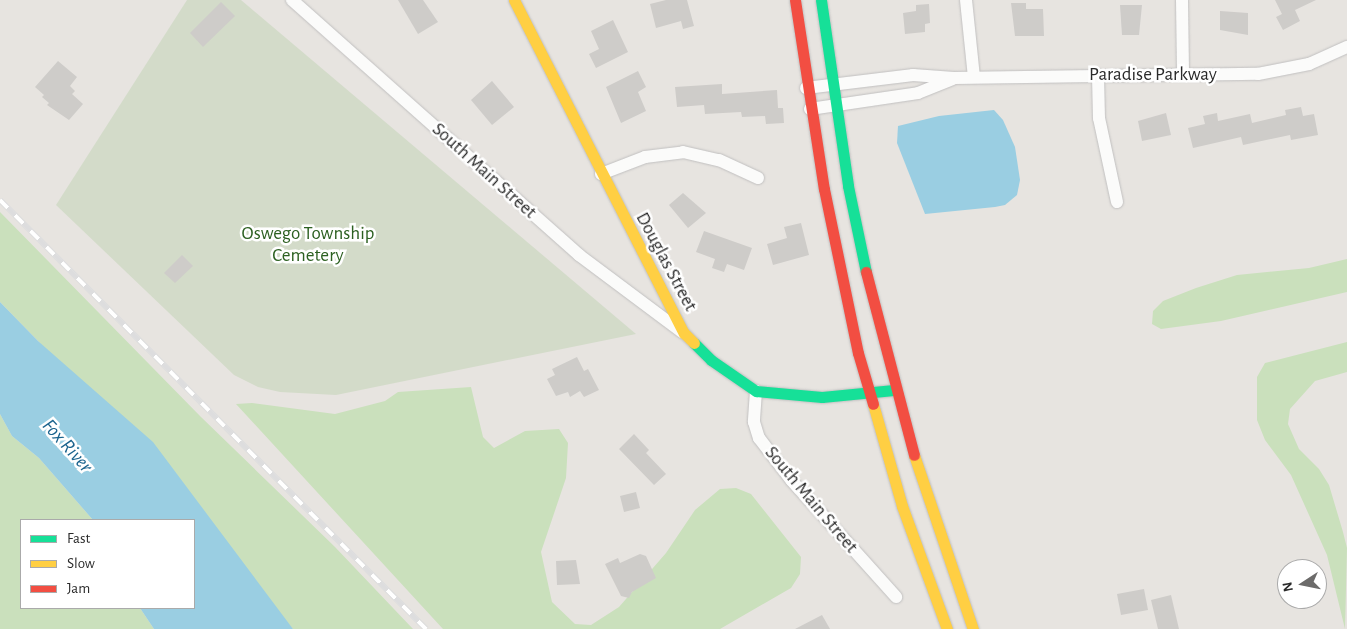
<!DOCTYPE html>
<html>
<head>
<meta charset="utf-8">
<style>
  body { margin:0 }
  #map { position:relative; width:1347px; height:629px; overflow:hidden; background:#e7e4e0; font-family:"Alegreya Sans",sans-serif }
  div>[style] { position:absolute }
  .green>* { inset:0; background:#cae0bc }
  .cemetery>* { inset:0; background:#d3dbc9 }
  .water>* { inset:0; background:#9acee2 }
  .building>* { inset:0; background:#ceccc9 }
  .roads { filter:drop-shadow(0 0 1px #c1c0c0) drop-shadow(0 0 1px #c1c0c0) }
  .street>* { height:12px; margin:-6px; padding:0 6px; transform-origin:6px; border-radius:6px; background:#fbfbfa }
  .fast>* { height:11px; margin:-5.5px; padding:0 5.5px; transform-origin:5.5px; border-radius:5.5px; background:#16e098 }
  .slow>* { height:11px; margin:-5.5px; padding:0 5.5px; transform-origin:5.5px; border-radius:5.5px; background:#ffcf43 }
  .jam>* { height:11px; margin:-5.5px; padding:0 5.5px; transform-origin:5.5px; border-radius:5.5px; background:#f24e42 }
  .rail>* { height:5.5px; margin-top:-2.75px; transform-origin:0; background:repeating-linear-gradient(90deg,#fff 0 11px,#ddddde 0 22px); box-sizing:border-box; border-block:1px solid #ddddde }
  span { translate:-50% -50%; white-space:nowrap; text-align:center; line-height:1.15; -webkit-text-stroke:5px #fff; paint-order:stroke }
  .street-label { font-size:19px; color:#2a2a2a }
  .park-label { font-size:19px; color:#2c6021 }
  .water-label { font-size:20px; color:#1a638d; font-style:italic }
  .legend { position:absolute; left:20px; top:519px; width:175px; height:90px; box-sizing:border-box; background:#fff; border:1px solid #aaa; margin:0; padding:6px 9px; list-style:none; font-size:15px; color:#2a2a2a }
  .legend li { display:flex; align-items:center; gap:10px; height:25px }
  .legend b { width:25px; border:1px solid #aaa }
  .north { position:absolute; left:1277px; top:559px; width:50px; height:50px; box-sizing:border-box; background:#fff; border:1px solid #aaa; border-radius:50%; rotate:259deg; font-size:14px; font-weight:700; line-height:20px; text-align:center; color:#2a2a2a }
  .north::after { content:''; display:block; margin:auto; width:18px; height:22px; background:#6c6b6a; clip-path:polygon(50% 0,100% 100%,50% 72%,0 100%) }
</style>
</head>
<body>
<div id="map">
  <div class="green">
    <i style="clip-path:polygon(0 212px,201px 417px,335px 547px,413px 629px,293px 629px,38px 341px,0 302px)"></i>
    <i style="clip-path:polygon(1347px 259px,1347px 292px,1221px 321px,1161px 329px,1152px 324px,1153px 311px,1163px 301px,1196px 288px,1237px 275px,1309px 268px)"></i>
    <i style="clip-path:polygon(1347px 342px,1347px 372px,1315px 381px,1290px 409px,1288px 424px,1299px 449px,1319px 469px,1329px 485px,1343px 532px,1347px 548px,1345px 629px,1327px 555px,1291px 475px,1265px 440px,1257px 420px,1257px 377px,1265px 363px)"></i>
    <i style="clip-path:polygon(471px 387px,483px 437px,494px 448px,525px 431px,559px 429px,568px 443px,566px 478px,541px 552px,552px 602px,575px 624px,591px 625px,619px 607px,666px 553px,695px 510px,720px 489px,736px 488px,751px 494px,801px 557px,800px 574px,791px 588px,720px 629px,443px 629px,236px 404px,252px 403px,335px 414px,385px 401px,398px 392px)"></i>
    <i style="clip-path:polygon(0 414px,12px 436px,39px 458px,93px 520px,21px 520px,21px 608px,140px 608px,154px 629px,0 629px)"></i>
  </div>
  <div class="cemetery">
    <i style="clip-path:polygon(187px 0,241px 0,636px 334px,336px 395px,280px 392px,258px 387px,234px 375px,56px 205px)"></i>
  </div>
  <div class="water">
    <i style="clip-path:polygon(994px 110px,1003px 120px,1015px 147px,1020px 180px,1017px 195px,1005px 205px,995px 207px,925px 214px,897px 143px,898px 126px,939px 116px)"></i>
    <i style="clip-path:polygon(0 302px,38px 341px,153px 442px,293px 629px,154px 629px,140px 608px,194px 608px,194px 520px,93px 520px,39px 458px,12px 436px,0 414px)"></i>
  </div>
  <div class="building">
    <i style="clip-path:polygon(398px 0,423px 0,438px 22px,418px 34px)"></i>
    <i style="clip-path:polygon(666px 0,687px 0,694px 26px,683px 29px,681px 21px,656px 28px,650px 4px)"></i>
    <i style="clip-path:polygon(1275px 0,1316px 0,1295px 10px,1300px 21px,1283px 30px,1276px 17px,1282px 14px)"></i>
    <i style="clip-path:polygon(221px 2px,235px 16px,203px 47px,190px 33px)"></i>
    <i style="clip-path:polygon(1011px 3px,1026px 3px,1026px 9px,1043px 9px,1044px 36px,1015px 36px)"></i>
    <i style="clip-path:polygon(929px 4px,930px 23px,925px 24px,925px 32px,905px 34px,903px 13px,916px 11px,916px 5px)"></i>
    <i style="clip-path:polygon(1120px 5px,1142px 5px,1139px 35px,1122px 35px)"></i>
    <i style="clip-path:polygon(1220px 11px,1248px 13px,1248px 35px,1220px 30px)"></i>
    <i style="clip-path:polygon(613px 20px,628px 52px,596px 68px,589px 54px,599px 49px,591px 31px)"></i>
    <i style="clip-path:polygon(58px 61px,77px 77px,70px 86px,75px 91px,72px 94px,83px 104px,69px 120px,47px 105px,49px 103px,42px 97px,44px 95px,35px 87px)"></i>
    <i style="clip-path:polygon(638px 71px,646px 87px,638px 92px,646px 111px,621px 123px,606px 87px)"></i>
    <i style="clip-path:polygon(492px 81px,514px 107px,492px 125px,471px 100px)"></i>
    <i style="clip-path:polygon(722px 84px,722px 94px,777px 90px,778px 108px,783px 108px,784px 123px,766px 124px,765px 116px,742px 117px,741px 112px,705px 114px,704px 105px,677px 107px,675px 87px)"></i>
    <i style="clip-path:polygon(1301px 107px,1303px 116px,1314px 114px,1318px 135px,1291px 140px,1290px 135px,1243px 145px,1241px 137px,1193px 148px,1188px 128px,1205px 124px,1203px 116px,1217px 113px,1218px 121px,1250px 114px,1252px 123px,1286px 115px,1285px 110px)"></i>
    <i style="clip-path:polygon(1166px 113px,1171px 135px,1142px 141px,1138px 121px)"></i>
    <i style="clip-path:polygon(683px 193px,706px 213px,688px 228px,669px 205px)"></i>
    <i style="clip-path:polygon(801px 223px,809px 255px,773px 265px,767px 244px,787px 238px,784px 227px)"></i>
    <i style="clip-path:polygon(704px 231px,752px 248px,744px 270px,727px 264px,724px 272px,712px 268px,715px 259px,696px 252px)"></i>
    <i style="clip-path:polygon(182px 255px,193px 266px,175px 283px,164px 273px)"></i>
    <i style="clip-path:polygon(577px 357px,584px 371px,588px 369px,599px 390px,584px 397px,580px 391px,570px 397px,568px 392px,556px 396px,547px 379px,555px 375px,552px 369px)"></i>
    <i style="clip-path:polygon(634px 434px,649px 450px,646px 453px,666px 474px,654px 485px,619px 449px)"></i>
    <i style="clip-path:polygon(636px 492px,640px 508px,624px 512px,620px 496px)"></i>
    <i style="clip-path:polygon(640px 554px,646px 556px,656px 578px,632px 592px,629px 598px,621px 596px,605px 564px,618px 558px,620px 563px)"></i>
    <i style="clip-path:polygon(576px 560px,580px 584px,557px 585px,556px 561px)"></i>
    <i style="clip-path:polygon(1144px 589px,1148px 610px,1121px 615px,1117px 594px)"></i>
    <i style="clip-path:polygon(1171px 595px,1179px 629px,1158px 629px,1151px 600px)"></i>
    <i style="clip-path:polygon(822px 615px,830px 629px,795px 629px)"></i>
  </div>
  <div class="roads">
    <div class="street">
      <i style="left:292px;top:0;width:384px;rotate:41.6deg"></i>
      <i style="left:579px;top:255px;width:129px;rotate:36.8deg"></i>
      <i style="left:966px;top:0;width:77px;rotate:84.1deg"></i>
      <i style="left:1182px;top:0;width:74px;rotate:89.2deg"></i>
      <i style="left:1098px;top:75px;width:43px;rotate:88.7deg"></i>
      <i style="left:1099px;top:118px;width:86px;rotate:77.9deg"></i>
      <i style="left:806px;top:88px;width:108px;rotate:-6.9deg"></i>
      <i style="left:913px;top:75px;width:41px;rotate:4.2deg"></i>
      <i style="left:954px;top:78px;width:304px;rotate:-0.8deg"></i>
      <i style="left:1258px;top:74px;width:52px;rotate:-11.1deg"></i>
      <i style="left:1309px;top:64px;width:42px;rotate:-24.1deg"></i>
      <i style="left:810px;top:109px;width:109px;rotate:-8.4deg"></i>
      <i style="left:918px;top:93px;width:37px;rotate:-22deg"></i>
      <i style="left:601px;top:174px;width:47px;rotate:-21.1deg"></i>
      <i style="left:645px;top:157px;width:38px;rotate:-7deg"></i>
      <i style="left:683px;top:152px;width:37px;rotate:13deg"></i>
      <i style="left:719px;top:160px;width:43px;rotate:24.8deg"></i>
      <i style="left:756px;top:391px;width:31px;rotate:94deg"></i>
      <i style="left:754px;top:422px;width:17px;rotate:73deg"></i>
      <i style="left:759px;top:438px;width:54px;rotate:52.5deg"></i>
      <i style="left:792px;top:481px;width:156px;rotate:48.1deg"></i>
    </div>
    <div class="fast">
      <i style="left:821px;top:0;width:188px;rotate:81.7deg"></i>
      <i style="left:848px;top:186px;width:88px;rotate:78.2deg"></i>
      <i style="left:694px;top:343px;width:24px;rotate:45deg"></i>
      <i style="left:711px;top:360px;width:55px;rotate:34.6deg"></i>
      <i style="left:756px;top:391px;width:66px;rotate:5.2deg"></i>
      <i style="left:822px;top:397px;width:72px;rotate:-5.6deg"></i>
    </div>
    <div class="slow">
      <i style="left:514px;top:0;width:374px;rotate:63deg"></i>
      <i style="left:684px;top:333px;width:14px;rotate:45deg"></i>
      <i style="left:873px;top:404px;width:106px;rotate:74.1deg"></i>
      <i style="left:902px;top:506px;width:131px;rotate:69.9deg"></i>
      <i style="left:914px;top:455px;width:184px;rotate:71.3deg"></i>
    </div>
    <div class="jam">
      <i style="left:795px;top:0;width:191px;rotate:81.3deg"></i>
      <i style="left:824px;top:189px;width:167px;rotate:78.3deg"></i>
      <i style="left:858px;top:353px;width:53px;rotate:73.6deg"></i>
      <i style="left:866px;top:272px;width:189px;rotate:75.3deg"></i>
    </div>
  </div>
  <div class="rail">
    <i style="left:0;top:200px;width:605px;rotate:45.2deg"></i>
  </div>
  <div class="street-label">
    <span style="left:1153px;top:75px">Paradise Parkway</span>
    <span style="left:484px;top:171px;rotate:42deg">South Main Street</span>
    <span style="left:666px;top:262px;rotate:62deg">Douglas Street</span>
    <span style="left:811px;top:500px;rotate:50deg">South Main Street</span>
  </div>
  <div class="park-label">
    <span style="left:308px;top:245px">Oswego Township<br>Cemetery</span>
  </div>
  <div class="water-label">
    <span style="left:67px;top:446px;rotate:48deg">Fox River</span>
  </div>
  <ul class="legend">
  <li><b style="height:6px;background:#16e098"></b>Fast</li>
  <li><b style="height:6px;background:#ffcf43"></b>Slow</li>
  <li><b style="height:6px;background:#f24e42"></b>Jam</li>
  </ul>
  <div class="north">N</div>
</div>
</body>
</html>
